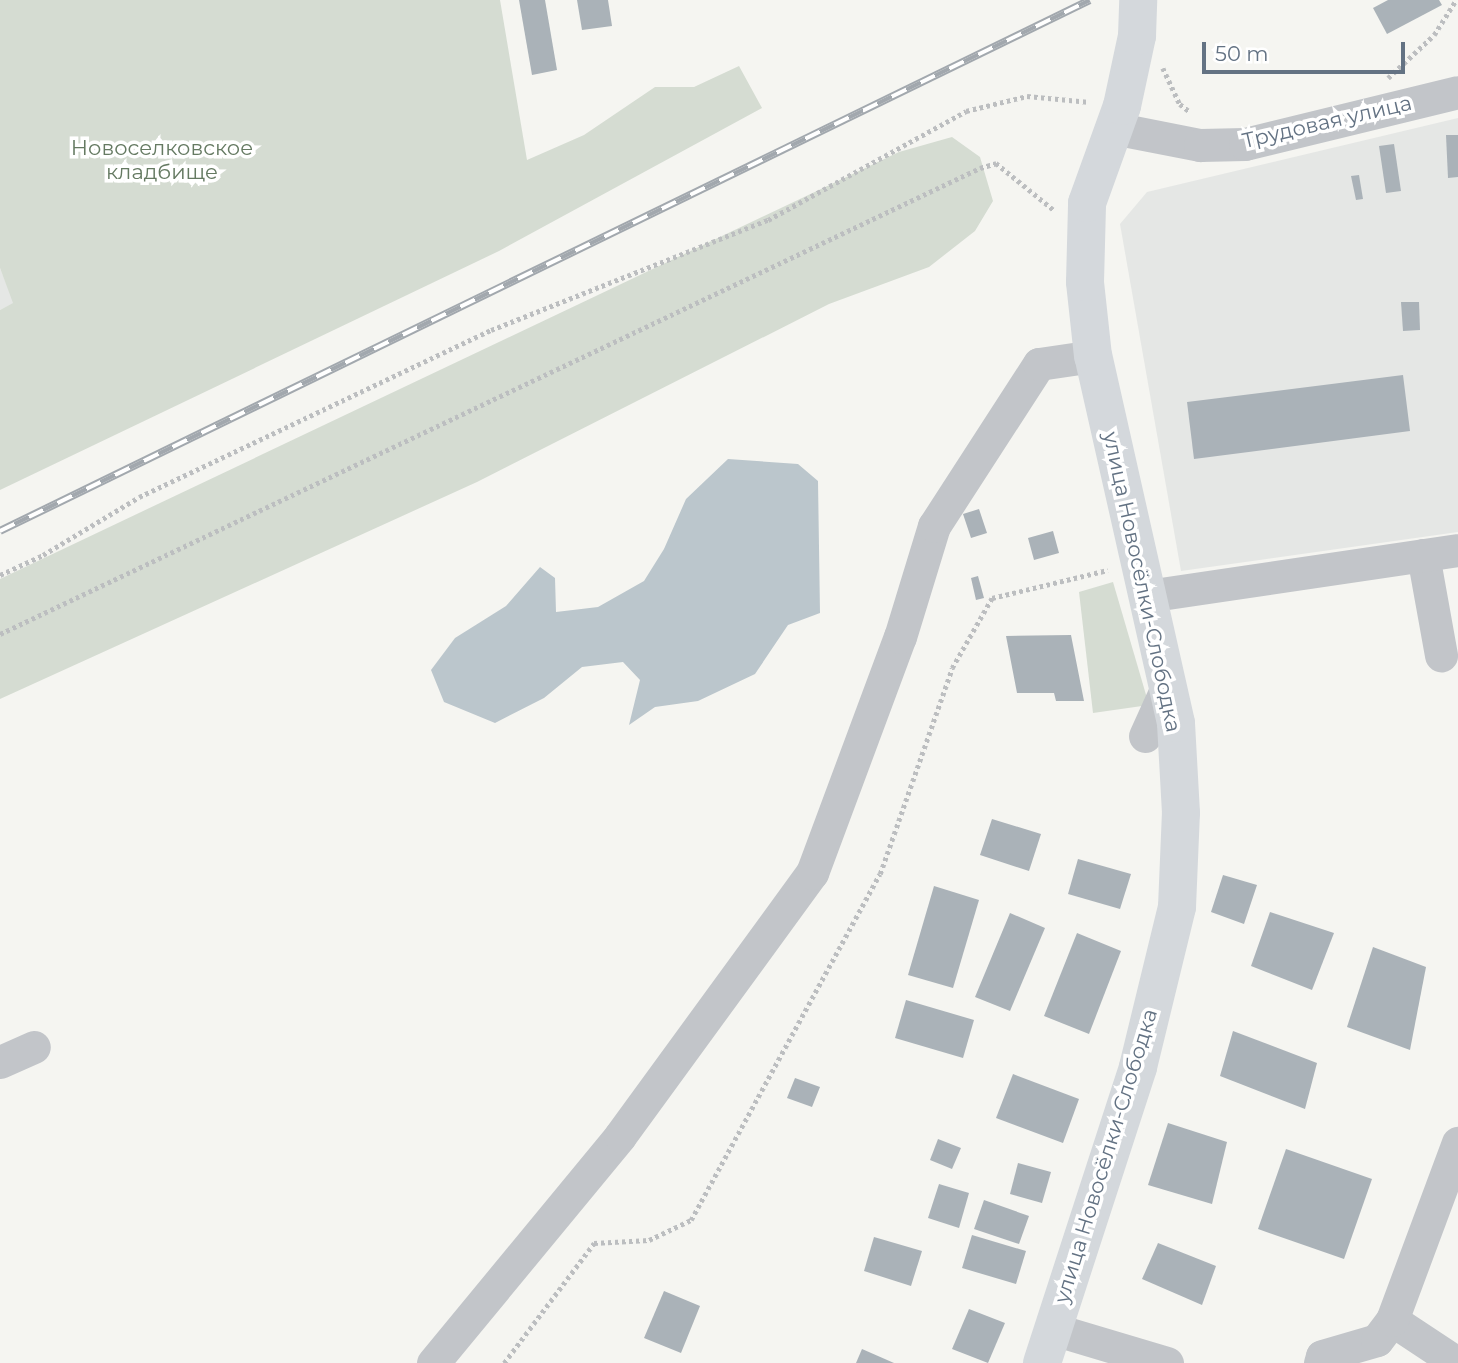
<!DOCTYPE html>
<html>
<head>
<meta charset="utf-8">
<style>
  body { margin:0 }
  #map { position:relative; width:1458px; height:1363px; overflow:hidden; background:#f5f5f1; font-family:Montserrat,sans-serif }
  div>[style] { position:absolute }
  .built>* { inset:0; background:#e5e7e5 }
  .green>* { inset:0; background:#d5dcd2 }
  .water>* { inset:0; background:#bbc6cc }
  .building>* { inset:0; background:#aab2b8 }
  .path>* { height:4.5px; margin-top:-2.25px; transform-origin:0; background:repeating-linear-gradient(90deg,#bcbec0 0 3.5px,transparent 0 7px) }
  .minor>* { height:33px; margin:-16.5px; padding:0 16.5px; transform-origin:16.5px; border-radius:16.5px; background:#c2c5c9 }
  .major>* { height:38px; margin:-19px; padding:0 19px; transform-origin:19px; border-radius:19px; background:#d4d8dc }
  .rail>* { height:8px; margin-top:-4px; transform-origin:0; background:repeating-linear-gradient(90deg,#fff 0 16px,#a2a8ae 0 32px); box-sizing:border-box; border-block:2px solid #a2a8ae }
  span { translate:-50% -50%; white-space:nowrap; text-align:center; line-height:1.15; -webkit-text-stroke:7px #fff; paint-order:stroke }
  .street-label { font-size:21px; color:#637283 }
  .park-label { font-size:21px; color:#657a62 }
  .scale { position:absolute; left:1202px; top:42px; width:203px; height:32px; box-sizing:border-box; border:4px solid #637283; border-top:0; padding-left:9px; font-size:21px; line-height:24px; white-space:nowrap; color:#637283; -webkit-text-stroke:5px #fff; paint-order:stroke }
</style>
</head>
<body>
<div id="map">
  <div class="built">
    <i style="clip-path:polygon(1458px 118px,1458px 532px,1181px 571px,1120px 224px,1147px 192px)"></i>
    <i style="clip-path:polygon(0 268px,14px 303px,0 310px)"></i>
  </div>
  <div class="green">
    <i style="clip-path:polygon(0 0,500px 0,527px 160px,584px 135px,655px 87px,694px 87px,739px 66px,762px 108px,499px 251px,0 490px,0 310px,13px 303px,0 268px)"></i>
    <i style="clip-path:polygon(952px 137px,980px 157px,993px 201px,975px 231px,929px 267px,829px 304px,477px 482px,0 699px,0 579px,899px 152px)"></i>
    <i style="clip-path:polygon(1113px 582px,1149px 705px,1093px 713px,1079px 592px)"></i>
  </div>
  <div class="water">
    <i style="clip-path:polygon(728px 459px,798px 464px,818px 481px,820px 613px,788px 625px,755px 674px,698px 701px,655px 707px,629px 725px,640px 680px,623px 662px,582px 667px,544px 698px,495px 723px,444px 702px,431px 670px,455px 638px,506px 606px,540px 567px,555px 578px,556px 612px,598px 607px,644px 581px,664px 549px,686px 499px)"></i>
  </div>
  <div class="building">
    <i style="clip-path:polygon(519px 0,545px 0,557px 70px,532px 75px)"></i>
    <i style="clip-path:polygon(577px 0,608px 0,612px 26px,582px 30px)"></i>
    <i style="clip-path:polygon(1388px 0,1439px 0,1442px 5px,1387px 34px,1373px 8px)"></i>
    <i style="clip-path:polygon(1446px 135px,1458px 135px,1458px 177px,1448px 178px)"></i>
    <i style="clip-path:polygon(1394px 144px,1401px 191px,1386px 193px,1379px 146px)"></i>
    <i style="clip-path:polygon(1359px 175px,1363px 199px,1356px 200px,1351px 176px)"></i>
    <i style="clip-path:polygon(1401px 302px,1419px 302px,1420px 330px,1403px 331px)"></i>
    <i style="clip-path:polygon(1403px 375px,1410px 431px,1194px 459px,1187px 402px)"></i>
    <i style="clip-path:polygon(979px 509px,987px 533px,971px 538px,963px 514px)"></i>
    <i style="clip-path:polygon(1053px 531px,1059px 553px,1034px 560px,1028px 538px)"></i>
    <i style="clip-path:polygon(978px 576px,984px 598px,976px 600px,971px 578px)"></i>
    <i style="clip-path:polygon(1071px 635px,1084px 701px,1056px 701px,1054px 693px,1017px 693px,1006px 636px)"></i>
    <i style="clip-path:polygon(992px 819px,1041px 834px,1029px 871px,980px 855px)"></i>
    <i style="clip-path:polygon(1078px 859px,1131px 874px,1120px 909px,1068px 894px)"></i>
    <i style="clip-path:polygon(1223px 875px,1257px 885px,1244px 924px,1211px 912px)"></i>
    <i style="clip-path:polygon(934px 886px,979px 900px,953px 988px,908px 975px)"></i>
    <i style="clip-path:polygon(1270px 912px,1334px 933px,1312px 990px,1251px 966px)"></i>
    <i style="clip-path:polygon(1010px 913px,1045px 928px,1010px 1011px,975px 997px)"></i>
    <i style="clip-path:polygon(1077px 933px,1121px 951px,1089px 1034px,1044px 1016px)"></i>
    <i style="clip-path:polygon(1373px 947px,1426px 967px,1410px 1050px,1347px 1027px)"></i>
    <i style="clip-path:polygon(906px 1000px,974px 1020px,963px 1058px,895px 1038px)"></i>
    <i style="clip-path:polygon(1233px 1031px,1317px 1063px,1305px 1109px,1220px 1076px)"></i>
    <i style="clip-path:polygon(1013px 1074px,1079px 1099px,1063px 1143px,996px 1118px)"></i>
    <i style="clip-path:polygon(795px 1078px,820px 1087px,812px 1107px,787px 1098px)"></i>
    <i style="clip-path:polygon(1168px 1123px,1227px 1142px,1212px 1204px,1148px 1185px)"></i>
    <i style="clip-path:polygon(938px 1139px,961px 1148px,952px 1169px,930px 1160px)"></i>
    <i style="clip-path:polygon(1286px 1149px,1372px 1179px,1344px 1259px,1258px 1229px)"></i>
    <i style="clip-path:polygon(1018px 1163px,1051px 1172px,1042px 1203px,1010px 1194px)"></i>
    <i style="clip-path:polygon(939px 1184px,969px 1193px,959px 1228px,928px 1218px)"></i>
    <i style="clip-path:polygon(984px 1200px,1029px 1216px,1019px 1244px,974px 1229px)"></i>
    <i style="clip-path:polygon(972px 1235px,1026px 1251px,1016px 1284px,962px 1268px)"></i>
    <i style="clip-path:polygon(874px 1237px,922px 1251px,911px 1286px,864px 1271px)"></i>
    <i style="clip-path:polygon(1158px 1243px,1216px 1266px,1202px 1305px,1142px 1279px)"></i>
    <i style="clip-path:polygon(664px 1291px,700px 1306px,681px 1353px,644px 1338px)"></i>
    <i style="clip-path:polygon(969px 1309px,1005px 1323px,988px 1363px,952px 1349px)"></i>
    <i style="clip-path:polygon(862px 1349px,894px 1363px,856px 1363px)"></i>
  </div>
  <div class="path">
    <i style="left:1163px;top:68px;width:40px;rotate:65deg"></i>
    <i style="left:1180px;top:104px;width:11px;rotate:38deg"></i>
    <i style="left:1388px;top:78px;width:63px;rotate:-43.1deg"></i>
    <i style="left:1434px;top:35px;width:41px;rotate:-57.8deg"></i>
    <i style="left:0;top:575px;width:47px;rotate:-24.9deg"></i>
    <i style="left:43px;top:555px;width:112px;rotate:-31.1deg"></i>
    <i style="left:139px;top:497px;width:390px;rotate:-25.4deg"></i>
    <i style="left:491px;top:330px;width:298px;rotate:-21.7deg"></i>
    <i style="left:768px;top:220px;width:226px;rotate:-28.8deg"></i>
    <i style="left:966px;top:111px;width:63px;rotate:-13.8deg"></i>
    <i style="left:1027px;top:96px;width:63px;rotate:5.4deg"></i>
    <i style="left:0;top:634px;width:1085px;rotate:-25.43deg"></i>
    <i style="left:980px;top:168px;width:17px;rotate:-17deg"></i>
    <i style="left:996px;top:163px;width:76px;rotate:39.1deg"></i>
    <i style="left:504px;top:1363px;width:150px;rotate:-53.1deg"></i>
    <i style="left:594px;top:1243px;width:55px;rotate:-3.1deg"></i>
    <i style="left:649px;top:1240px;width:47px;rotate:-25.5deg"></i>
    <i style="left:691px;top:1220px;width:394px;rotate:-61.4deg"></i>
    <i style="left:880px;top:874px;width:218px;rotate:-70.7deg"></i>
    <i style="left:952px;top:668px;width:81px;rotate:-60.3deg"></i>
    <i style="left:992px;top:598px;width:119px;rotate:-13.6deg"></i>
  </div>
  <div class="minor">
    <i style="left:1113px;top:128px;width:89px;rotate:11.1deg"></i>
    <i style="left:1200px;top:145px;width:45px;rotate:-1.3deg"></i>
    <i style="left:1245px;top:144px;width:219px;rotate:-13.7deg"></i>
    <i style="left:1423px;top:555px;width:102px;rotate:79.8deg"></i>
    <i style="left:1147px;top:596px;width:314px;rotate:-8.4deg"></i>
    <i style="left:1145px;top:736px;width:56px;rotate:-65.7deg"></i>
    <i style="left:0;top:1062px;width:37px;rotate:-24deg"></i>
    <i style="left:1392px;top:1320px;width:78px;rotate:33.5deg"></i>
    <i style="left:1053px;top:1329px;width:119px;rotate:16.6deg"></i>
    <i style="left:433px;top:1363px;width:294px;rotate:-50.5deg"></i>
    <i style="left:620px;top:1136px;width:326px;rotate:-53.9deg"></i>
    <i style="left:812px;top:873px;width:252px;rotate:-69.6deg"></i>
    <i style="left:900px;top:637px;width:116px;rotate:-73deg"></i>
    <i style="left:934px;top:526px;width:193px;rotate:-57.1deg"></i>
    <i style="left:1039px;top:364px;width:55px;rotate:-8.4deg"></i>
    <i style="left:1320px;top:1363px;width:7px;rotate:-74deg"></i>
    <i style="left:1322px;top:1356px;width:57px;rotate:-16.2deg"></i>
    <i style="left:1377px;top:1340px;width:25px;rotate:-53deg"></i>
    <i style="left:1392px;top:1320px;width:189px;rotate:-69.6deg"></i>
  </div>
  <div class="major">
    <i style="left:1042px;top:1363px;width:311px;rotate:-72deg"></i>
    <i style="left:1138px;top:1067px;width:165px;rotate:-76.3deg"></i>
    <i style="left:1177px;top:907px;width:94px;rotate:-87.6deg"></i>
    <i style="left:1181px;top:813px;width:90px;rotate:-93.2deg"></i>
    <i style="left:1176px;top:723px;width:376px;rotate:-102.7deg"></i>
    <i style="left:1093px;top:356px;width:74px;rotate:-96.2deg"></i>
    <i style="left:1085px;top:282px;width:79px;rotate:-88.5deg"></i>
    <i style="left:1087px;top:203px;width:103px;rotate:-70.2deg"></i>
    <i style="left:1122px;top:106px;width:72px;rotate:-77.9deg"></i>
    <i style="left:1137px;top:36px;width:36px;rotate:-88deg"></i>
  </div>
  <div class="rail">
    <i style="left:0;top:531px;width:1212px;rotate:-25.97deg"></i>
  </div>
  <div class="street-label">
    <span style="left:1327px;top:122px;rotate:-13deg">Трудовая улица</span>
    <span style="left:1142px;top:582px;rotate:78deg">улица Новосёлки-Слободка</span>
    <span style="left:1106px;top:1156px;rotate:-73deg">улица Новосёлки-Слободка</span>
  </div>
  <div class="park-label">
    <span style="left:162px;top:160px">Новоселковское<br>кладбище</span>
  </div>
  <div class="scale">50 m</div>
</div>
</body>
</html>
